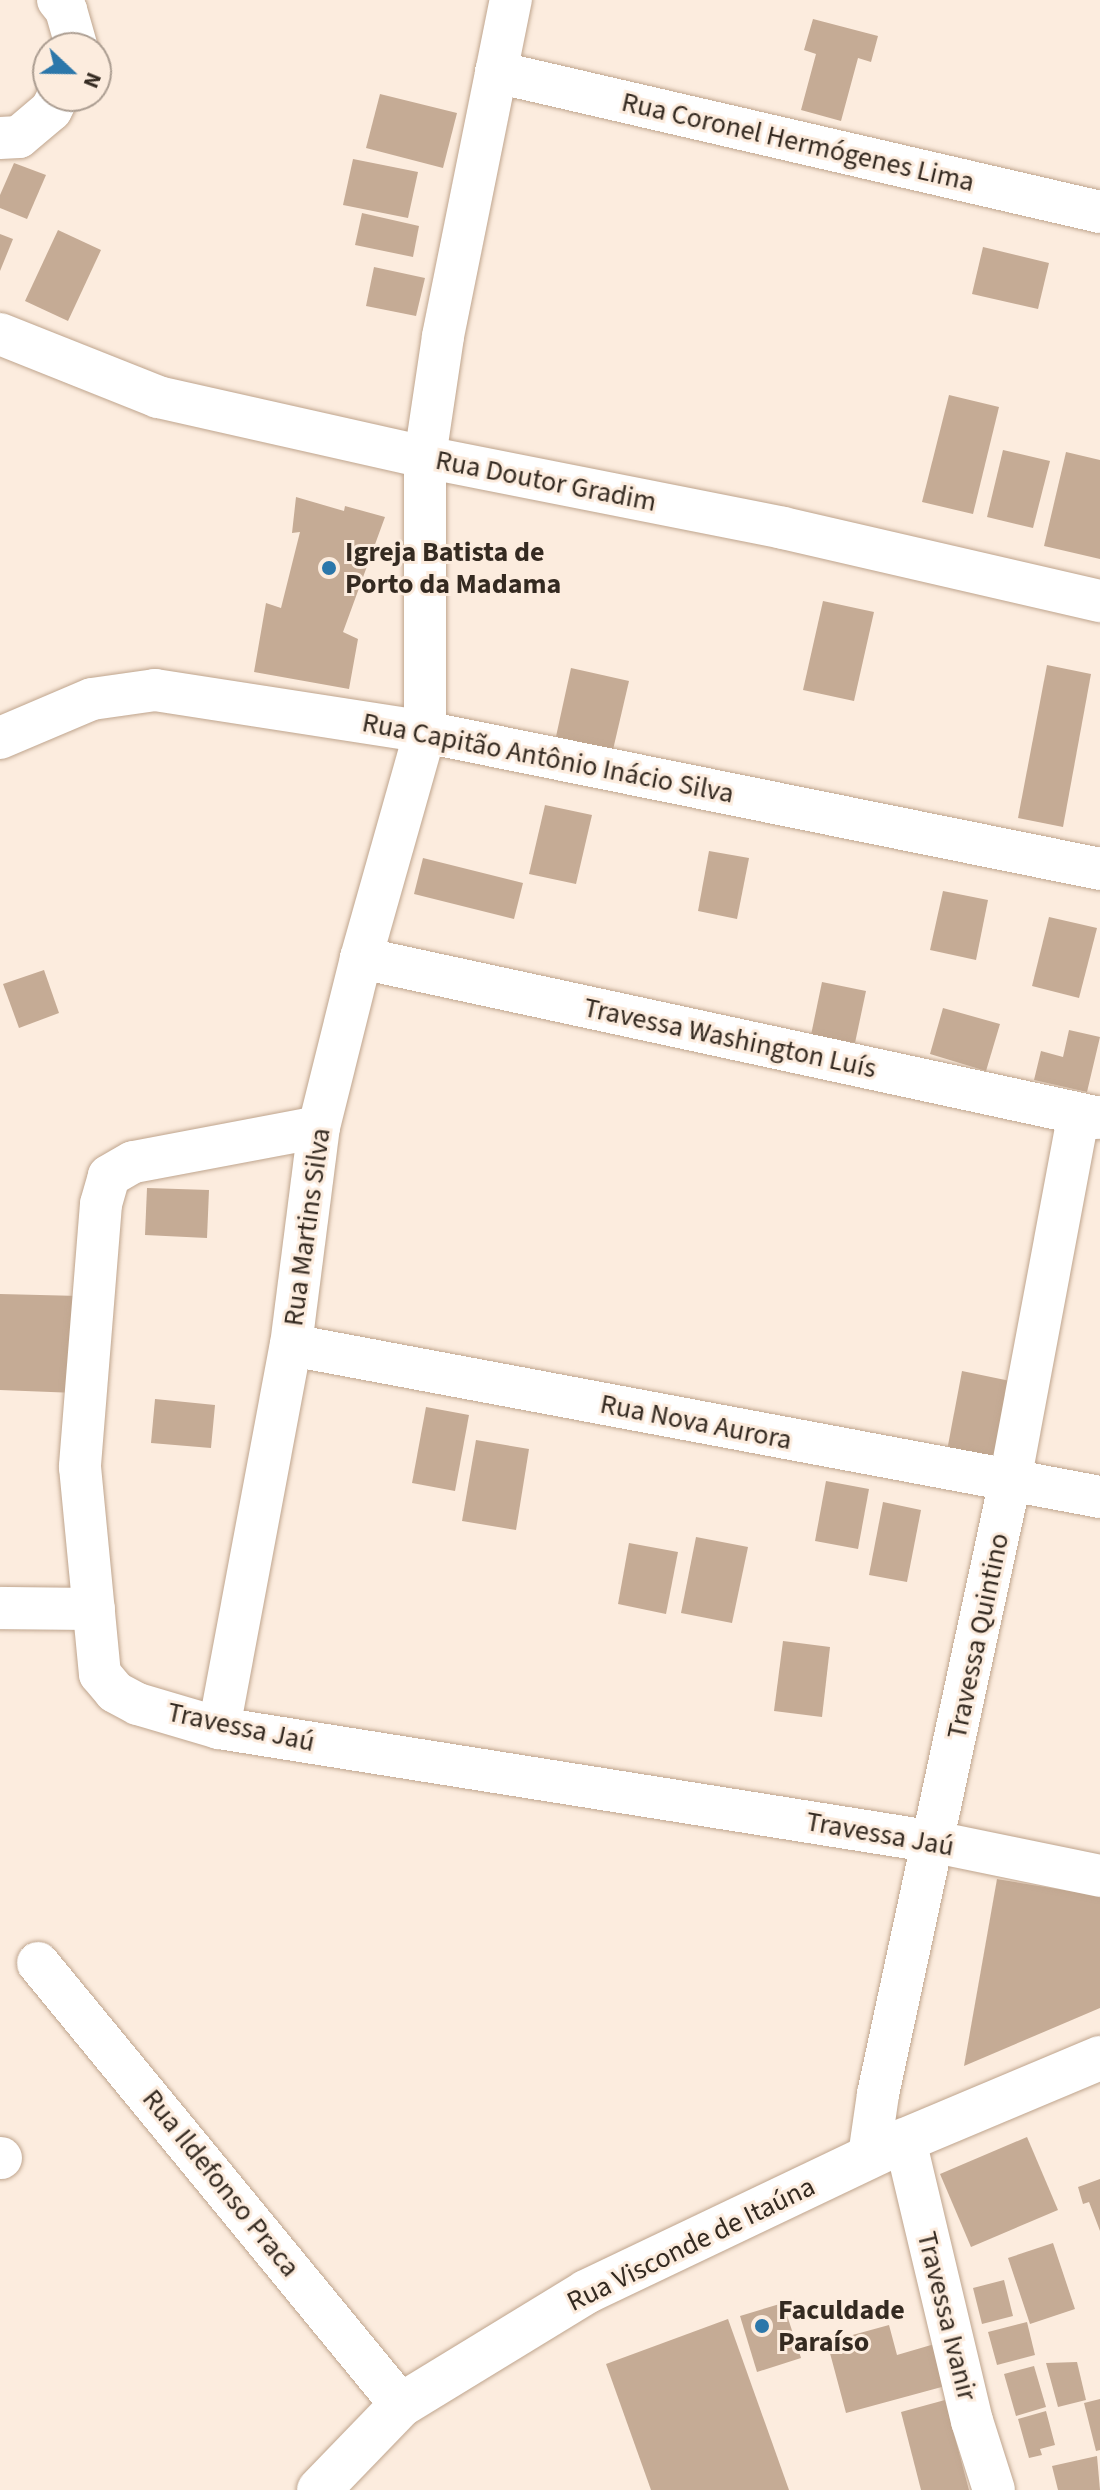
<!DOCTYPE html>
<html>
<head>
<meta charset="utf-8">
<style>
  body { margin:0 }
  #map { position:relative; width:1100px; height:2490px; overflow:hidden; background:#fcecde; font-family:"Source Sans 3",sans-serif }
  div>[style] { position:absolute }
  .building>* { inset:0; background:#c5ab95 }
  .roads { filter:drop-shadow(0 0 2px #bfa58e) drop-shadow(0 0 2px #bfa58e) }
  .minor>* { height:42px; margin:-21px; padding:0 21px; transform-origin:21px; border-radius:21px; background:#fff }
  .major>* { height:44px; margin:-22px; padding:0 22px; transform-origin:22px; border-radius:22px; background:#fff }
  .dots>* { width:22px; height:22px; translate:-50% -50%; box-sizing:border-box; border:4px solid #fcecde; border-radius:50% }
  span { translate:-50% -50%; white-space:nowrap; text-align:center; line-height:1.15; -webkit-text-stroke:6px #fcecde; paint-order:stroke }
  .street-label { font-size:28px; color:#342a21 }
  .poi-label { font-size:28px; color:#342a21; font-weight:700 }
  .left { translate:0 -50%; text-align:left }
  .north { position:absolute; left:32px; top:32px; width:80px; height:80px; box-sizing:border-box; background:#fcecde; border:2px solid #ac9e92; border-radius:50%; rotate:112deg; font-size:22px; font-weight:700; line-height:32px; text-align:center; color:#342a21 }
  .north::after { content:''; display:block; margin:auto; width:28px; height:36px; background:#2c77aa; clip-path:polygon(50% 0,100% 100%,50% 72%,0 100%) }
</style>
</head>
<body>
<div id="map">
  <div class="building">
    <i style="clip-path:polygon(813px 19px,878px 36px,871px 62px,858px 58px,841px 121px,801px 110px,816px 54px,804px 50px)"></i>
    <i style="clip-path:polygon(380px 94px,457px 113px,443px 168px,366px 148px)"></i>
    <i style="clip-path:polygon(353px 159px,418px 172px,408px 218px,343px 205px)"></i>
    <i style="clip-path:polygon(14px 163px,46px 175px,27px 219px,0 208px,0 195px)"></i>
    <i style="clip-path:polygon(362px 213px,419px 226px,413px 257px,355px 245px)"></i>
    <i style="clip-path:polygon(58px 230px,101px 250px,68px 321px,25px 301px)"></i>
    <i style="clip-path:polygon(0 234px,13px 239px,0 271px)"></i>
    <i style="clip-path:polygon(983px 247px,1049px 263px,1038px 309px,972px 294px)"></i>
    <i style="clip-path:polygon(374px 267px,425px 278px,416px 316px,366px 306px)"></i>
    <i style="clip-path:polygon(949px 395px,999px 407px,973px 514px,922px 502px)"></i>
    <i style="clip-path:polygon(1003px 450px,1050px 461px,1033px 528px,987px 517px)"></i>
    <i style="clip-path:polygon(1066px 452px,1100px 460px,1100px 559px,1044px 546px)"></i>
    <i style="clip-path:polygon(296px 497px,344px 511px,345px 506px,385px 517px,343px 632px,358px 639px,349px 689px,254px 672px,266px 603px,281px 608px,300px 532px,292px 533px)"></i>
    <i style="clip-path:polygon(823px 601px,874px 612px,854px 701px,803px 690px)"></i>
    <i style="clip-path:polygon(1047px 665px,1091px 674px,1063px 827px,1018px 818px)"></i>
    <i style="clip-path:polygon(571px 668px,629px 681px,612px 754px,555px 741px)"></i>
    <i style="clip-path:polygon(545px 805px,592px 815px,576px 884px,529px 874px)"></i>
    <i style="clip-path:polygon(709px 851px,749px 858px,737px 919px,698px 911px)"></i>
    <i style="clip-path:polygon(423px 858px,523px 883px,514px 919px,414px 894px)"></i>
    <i style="clip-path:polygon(943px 891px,988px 900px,976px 960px,930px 950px)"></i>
    <i style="clip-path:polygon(1049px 917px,1097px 928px,1079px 998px,1032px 986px)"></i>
    <i style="clip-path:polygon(44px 970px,59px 1013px,19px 1028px,3px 984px)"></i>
    <i style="clip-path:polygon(822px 982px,866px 991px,855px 1043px,811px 1035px)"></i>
    <i style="clip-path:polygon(943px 1008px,1000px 1024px,986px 1071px,930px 1054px)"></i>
    <i style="clip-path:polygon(1069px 1030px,1100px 1037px,1087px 1092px,1034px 1080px,1041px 1051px,1063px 1057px)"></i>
    <i style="clip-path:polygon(147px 1188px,209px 1190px,207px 1238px,145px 1235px)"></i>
    <i style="clip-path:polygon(0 1294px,80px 1296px,76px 1393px,0 1390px)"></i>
    <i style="clip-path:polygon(962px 1371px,1015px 1382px,998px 1466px,946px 1456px)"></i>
    <i style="clip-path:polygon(155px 1399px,215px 1405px,211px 1448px,151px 1443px)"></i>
    <i style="clip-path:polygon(426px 1407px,469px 1415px,455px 1491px,412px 1483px)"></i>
    <i style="clip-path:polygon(476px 1440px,529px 1449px,516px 1530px,462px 1521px)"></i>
    <i style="clip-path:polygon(826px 1481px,869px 1489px,858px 1549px,815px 1541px)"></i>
    <i style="clip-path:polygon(883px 1502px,921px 1510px,907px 1582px,869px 1575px)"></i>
    <i style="clip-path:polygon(696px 1537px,748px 1547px,732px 1623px,681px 1613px)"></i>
    <i style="clip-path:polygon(629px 1543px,678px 1552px,666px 1614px,618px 1604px)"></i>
    <i style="clip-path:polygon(783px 1641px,830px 1647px,822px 1717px,774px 1711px)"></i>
    <i style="clip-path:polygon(997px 1879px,1100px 1896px,1100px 2008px,964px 2066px)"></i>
    <i style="clip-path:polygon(1027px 2137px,1058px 2210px,971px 2247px,940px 2174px)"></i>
    <i style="clip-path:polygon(1100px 2179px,1100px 2231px,1089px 2202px,1083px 2204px,1078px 2187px)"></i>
    <i style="clip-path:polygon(1053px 2243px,1075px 2309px,1030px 2324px,1008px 2258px)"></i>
    <i style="clip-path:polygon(1004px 2280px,1013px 2316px,982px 2324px,973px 2288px)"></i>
    <i style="clip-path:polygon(783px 2303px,801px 2358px,757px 2372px,740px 2316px)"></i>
    <i style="clip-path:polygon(728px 2319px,789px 2490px,651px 2490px,606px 2364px)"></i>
    <i style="clip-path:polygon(1027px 2322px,1035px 2355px,997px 2365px,988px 2332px)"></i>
    <i style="clip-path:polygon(889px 2325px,897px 2355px,938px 2343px,949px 2385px,846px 2413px,827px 2342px)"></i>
    <i style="clip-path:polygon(1077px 2362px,1086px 2400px,1058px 2407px,1046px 2363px)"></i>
    <i style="clip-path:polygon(1034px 2366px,1046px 2407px,1016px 2416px,1004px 2374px)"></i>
    <i style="clip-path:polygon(1100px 2399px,1100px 2450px,1096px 2451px,1084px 2403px)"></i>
    <i style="clip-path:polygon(945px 2400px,969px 2490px,921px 2490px,901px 2412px)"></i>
    <i style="clip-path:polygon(1046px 2411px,1055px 2445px,1040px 2449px,1042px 2455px,1029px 2458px,1018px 2419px)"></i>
    <i style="clip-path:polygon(1097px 2456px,1100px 2490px,1058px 2490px,1052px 2466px)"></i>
  </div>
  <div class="roads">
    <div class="minor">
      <i style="left:58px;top:0;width:13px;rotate:51deg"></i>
      <i style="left:66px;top:10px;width:40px;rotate:74deg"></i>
      <i style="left:496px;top:72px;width:620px;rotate:13.05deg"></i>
      <i style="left:0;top:138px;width:19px;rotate:-3deg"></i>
      <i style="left:19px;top:137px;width:42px;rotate:-40.2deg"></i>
      <i style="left:51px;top:110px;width:16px;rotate:-63deg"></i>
      <i style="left:0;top:334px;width:170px;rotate:21.7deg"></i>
      <i style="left:158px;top:397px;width:274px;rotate:12.7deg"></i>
      <i style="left:425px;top:457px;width:365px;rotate:11.2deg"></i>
      <i style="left:783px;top:528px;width:325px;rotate:13deg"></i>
      <i style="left:0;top:738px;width:100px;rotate:-23deg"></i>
      <i style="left:92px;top:699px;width:64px;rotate:-8.1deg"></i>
      <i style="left:155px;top:690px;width:273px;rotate:8.8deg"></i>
      <i style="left:425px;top:732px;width:689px;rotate:11.47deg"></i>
      <i style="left:361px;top:958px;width:756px;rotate:12.22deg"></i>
      <i style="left:319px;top:1127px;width:189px;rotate:169.3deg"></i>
      <i style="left:133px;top:1162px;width:28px;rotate:150deg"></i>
      <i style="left:109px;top:1176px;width:29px;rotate:106deg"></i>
      <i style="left:101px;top:1204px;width:264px;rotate:94.6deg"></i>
      <i style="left:80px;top:1467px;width:208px;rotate:84.5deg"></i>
      <i style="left:100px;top:1674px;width:23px;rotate:50deg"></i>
      <i style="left:115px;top:1692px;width:26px;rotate:28deg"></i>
      <i style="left:138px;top:1704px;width:84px;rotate:16.5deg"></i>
      <i style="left:219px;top:1728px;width:725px;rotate:9.05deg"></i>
      <i style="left:935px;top:1842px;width:168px;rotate:11.6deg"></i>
      <i style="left:291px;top:1345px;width:823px;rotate:10.64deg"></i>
      <i style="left:0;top:1608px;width:94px;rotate:0.6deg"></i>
      <i style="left:219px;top:1728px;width:390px;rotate:-79.4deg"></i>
      <i style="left:291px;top:1345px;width:220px;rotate:-82.7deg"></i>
      <i style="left:319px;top:1127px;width:174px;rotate:-76deg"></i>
      <i style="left:361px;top:958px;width:235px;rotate:-74.2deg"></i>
      <i style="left:425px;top:732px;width:275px;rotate:-90deg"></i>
      <i style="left:425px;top:457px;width:122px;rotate:-81.5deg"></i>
      <i style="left:443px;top:336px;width:343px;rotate:-78.6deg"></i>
      <i style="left:38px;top:1963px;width:572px;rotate:50.6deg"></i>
      <i style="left:905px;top:2140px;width:289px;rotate:76.6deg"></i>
      <i style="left:972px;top:2421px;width:72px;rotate:72.3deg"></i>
      <i style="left:869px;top:2156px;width:63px;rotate:-81.7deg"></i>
      <i style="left:878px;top:2094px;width:627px;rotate:-77.85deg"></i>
      <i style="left:1010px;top:1481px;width:373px;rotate:-79.4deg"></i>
      <i style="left:0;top:2158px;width:1px"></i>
    </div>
    <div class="major">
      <i style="left:319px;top:2490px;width:118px;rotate:-46deg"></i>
      <i style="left:401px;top:2405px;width:217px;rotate:-31.4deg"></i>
      <i style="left:586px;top:2292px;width:353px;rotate:-25.5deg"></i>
      <i style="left:905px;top:2140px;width:212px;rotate:-22.8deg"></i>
    </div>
  </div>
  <div class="dots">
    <i style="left:329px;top:568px;background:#2c77aa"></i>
    <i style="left:762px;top:2326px;background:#2c77aa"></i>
  </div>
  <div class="street-label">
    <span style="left:798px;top:142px;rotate:13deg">Rua Coronel Hermógenes Lima</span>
    <span style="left:546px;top:481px;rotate:11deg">Rua Doutor Gradim</span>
    <span style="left:548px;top:758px;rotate:11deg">Rua Capitão Antônio Inácio Silva</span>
    <span style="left:730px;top:1038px;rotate:12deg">Travessa Washington Luís</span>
    <span style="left:307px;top:1227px;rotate:-82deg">Rua Martins Silva</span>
    <span style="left:696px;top:1422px;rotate:11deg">Rua Nova Aurora</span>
    <span style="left:978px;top:1636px;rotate:-78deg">Travessa Quintino</span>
    <span style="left:241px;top:1727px;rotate:12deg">Travessa Jaú</span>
    <span style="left:880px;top:1834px;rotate:10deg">Travessa Jaú</span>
    <span style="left:221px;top:2183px;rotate:51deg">Rua Ildefonso Praca</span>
    <span style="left:691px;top:2244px;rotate:-26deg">Rua Visconde de Itaúna</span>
    <span style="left:947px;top:2316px;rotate:76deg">Travessa Ivanir</span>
  </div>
  <div class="poi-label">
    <span class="left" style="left:345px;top:568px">Igreja Batista de<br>Porto da Madama</span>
    <span class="left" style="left:778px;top:2326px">Faculdade<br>Paraíso</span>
  </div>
  <div class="north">N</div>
</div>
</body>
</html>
